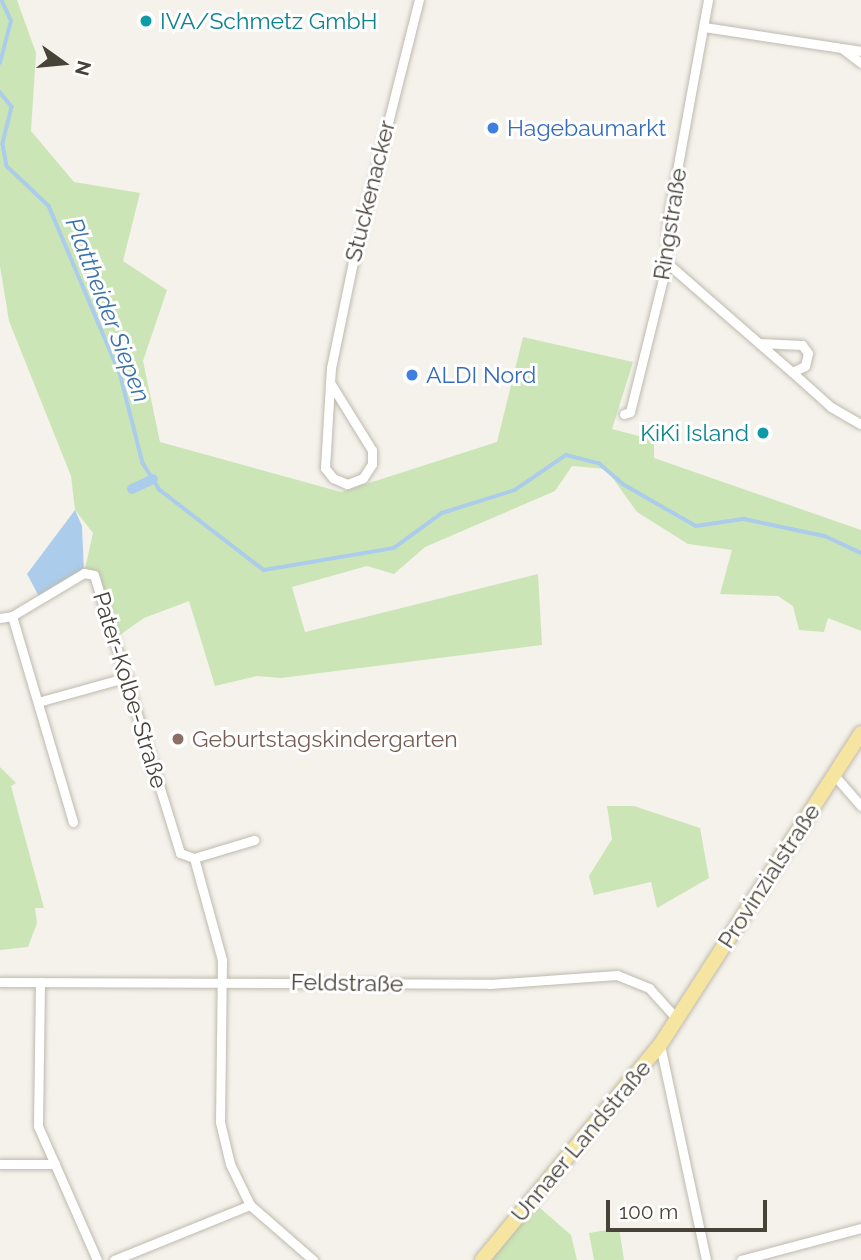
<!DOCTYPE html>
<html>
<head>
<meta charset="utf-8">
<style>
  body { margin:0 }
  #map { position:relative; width:861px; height:1260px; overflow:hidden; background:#f4f2eb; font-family:Raleway,sans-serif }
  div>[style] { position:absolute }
  .green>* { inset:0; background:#cce5b7 }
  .water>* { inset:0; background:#accceb }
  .stream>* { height:3.5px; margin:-1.75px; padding:0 1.75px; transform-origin:1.75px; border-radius:1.75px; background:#accceb }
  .canal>* { height:10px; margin:-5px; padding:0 5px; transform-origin:5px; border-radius:5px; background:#accceb }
  .roads { filter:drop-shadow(0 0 2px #bfbaae) drop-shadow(0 0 2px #bfbaae) }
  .street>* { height:9px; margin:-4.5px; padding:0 4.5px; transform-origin:4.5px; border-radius:4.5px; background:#fff }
  .primary>* { height:14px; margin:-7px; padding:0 7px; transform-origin:7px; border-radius:7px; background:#f6e5a1 }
  .dots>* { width:19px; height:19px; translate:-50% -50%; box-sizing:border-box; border:4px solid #fff; border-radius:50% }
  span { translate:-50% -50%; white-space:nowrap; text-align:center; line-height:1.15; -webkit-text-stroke:6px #fff; paint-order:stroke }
  .culture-label { font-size:23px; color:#0d838f }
  .left { translate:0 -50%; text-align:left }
  .right { translate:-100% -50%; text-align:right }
  .shop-label { font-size:23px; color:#366cbe }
  .street-label { font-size:23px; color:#484339 }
  .education-label { font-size:23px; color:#785e54 }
  .water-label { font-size:24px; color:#3a72ac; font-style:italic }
  .north { position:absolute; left:28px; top:28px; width:70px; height:70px; -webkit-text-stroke:5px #fff; paint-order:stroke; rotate:105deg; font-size:19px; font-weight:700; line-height:28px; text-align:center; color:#484339 }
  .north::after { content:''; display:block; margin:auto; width:24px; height:32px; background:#484339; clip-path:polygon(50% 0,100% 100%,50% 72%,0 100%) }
  .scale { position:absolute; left:606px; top:1200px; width:161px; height:32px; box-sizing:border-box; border:4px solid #484339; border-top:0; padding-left:9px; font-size:21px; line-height:24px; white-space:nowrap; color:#484339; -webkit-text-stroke:5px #fff; paint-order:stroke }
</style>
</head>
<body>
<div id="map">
  <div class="green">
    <i style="clip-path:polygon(0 0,17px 0,36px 53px,31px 131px,74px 182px,140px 193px,123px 261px,167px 290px,143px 361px,160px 442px,341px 492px,497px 442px,523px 337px,633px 362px,612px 429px,654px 440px,654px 458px,861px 530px,861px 631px,828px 618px,824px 632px,799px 630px,793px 606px,778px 596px,720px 594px,732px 550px,688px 544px,637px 512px,606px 469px,572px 466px,555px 491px,425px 547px,394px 574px,367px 566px,292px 587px,305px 632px,538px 574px,542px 645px,281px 678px,257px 676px,215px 686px,189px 601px,144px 618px,117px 637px,94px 575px,84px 573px,93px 533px,75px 510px,71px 476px,9px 321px,0 266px)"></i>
    <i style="clip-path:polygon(0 767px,16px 783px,11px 786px,44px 908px,35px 908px,37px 923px,28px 947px,0 950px)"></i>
    <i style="clip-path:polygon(607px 806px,634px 806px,700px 828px,709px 878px,657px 908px,651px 882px,594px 895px,589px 876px,612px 839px)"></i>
    <i style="clip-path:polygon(532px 1201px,571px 1235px,577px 1260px,482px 1260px)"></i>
    <i style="clip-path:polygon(619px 1228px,624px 1260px,594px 1260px,589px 1233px)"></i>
  </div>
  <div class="water">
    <i style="clip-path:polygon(75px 510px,82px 526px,84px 573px,41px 600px,27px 574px)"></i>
  </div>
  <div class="stream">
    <i style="left:0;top:63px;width:43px;rotate:-75.3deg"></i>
    <i style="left:11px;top:21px;width:23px;rotate:-115deg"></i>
    <i style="left:0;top:92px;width:19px;rotate:51deg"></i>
    <i style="left:12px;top:107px;width:38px;rotate:104deg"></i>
    <i style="left:3px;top:144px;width:22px;rotate:80deg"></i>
    <i style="left:7px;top:166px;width:58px;rotate:43.6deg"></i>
    <i style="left:49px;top:206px;width:181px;rotate:67deg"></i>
    <i style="left:120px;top:373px;width:93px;rotate:75.7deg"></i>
    <i style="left:143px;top:463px;width:32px;rotate:58deg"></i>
    <i style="left:160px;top:490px;width:131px;rotate:37.6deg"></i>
    <i style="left:264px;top:570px;width:132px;rotate:-9.6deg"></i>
    <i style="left:394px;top:548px;width:59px;rotate:-36.1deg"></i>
    <i style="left:442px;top:513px;width:77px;rotate:-17.5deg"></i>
    <i style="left:515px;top:490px;width:62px;rotate:-34.5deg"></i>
    <i style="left:566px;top:455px;width:34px;rotate:14deg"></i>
    <i style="left:599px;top:463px;width:32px;rotate:41deg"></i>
    <i style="left:623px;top:484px;width:84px;rotate:29.9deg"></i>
    <i style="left:696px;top:526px;width:49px;rotate:-8.3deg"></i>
    <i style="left:744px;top:519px;width:83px;rotate:11.9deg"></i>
    <i style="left:825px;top:536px;width:40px;rotate:25deg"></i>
  </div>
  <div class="canal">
    <i style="left:132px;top:489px;width:23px;rotate:-25deg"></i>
  </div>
  <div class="roads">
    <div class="street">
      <i style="left:704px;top:27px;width:159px;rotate:8.7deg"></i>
      <i style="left:844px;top:50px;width:21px;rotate:37deg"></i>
      <i style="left:667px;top:263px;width:166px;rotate:41.1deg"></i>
      <i style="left:792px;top:372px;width:14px;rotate:-25deg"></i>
      <i style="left:805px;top:366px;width:13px;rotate:-77deg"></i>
      <i style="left:808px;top:353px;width:10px;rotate:-127deg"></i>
      <i style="left:802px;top:345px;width:43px;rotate:-177.3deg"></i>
      <i style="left:792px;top:372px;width:52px;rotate:41.9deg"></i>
      <i style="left:831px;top:407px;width:34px;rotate:30deg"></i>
      <i style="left:331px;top:384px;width:78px;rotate:58.2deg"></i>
      <i style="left:372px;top:450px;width:14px;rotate:90deg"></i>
      <i style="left:372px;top:464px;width:17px;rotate:123deg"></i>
      <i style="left:363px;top:478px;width:17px;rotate:159deg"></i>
      <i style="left:347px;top:484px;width:15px;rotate:-157deg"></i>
      <i style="left:333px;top:478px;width:13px;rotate:-129deg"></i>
      <i style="left:325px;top:468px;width:100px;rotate:-86.6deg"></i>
      <i style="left:331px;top:368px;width:108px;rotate:-78.3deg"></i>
      <i style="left:353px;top:262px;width:270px;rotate:-75.9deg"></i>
      <i style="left:624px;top:414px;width:6px;rotate:-18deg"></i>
      <i style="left:630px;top:412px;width:154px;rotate:-76.1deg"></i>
      <i style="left:667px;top:263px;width:43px;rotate:-88.7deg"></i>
      <i style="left:668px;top:220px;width:224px;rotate:-79.7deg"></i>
      <i style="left:12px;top:616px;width:215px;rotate:73.5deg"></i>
      <i style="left:0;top:618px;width:12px;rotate:-9deg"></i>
      <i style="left:12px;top:616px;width:84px;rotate:-30.8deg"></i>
      <i style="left:84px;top:573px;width:10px;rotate:11deg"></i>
      <i style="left:94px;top:575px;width:291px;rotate:72.8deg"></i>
      <i style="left:180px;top:853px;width:15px;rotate:20deg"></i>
      <i style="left:194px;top:858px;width:106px;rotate:74.6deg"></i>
      <i style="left:222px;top:960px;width:162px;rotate:90.7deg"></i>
      <i style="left:220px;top:1122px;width:43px;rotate:76.6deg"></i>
      <i style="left:230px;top:1164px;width:46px;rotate:64deg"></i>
      <i style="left:250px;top:1205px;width:84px;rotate:41.1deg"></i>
      <i style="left:38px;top:702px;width:93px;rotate:-15.5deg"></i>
      <i style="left:834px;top:775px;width:41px;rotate:48.9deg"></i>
      <i style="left:194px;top:858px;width:63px;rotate:-16.7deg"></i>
      <i style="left:0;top:982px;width:490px;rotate:0.2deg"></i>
      <i style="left:490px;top:984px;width:127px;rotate:-4.1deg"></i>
      <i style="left:617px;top:975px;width:35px;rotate:22deg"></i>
      <i style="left:649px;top:988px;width:42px;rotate:47.9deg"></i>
      <i style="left:40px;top:982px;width:144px;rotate:90.8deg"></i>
      <i style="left:38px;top:1126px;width:146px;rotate:66.2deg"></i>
      <i style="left:660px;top:1045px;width:220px;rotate:77.9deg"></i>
      <i style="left:0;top:1164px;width:55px"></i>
      <i style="left:114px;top:1260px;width:147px;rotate:-22deg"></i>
      <i style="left:741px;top:1260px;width:124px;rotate:-14.9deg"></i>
    </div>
    <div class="primary">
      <i style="left:482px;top:1260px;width:279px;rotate:-50.4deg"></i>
      <i style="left:660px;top:1045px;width:371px;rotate:-57.2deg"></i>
    </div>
  </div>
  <div class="dots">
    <i style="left:146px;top:21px;background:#0f9aa8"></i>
    <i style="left:493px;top:128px;background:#3f7fe0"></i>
    <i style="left:412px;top:375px;background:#3f7fe0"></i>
    <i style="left:763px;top:433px;background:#0f9aa8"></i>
    <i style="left:178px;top:739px;background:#8d6e63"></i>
  </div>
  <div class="culture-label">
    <span class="left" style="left:160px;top:21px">IVA/Schmetz GmbH</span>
    <span class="right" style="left:749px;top:433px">KiKi Island</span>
  </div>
  <div class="shop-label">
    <span class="left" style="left:507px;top:128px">Hagebaumarkt</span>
    <span class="left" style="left:426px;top:375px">ALDI Nord</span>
  </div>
  <div class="street-label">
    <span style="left:370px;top:191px;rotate:-76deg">Stuckenacker</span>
    <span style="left:670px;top:224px;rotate:-81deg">Ringstraße</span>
    <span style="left:130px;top:690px;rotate:73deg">Pater-Kolbe-Straße</span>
    <span style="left:769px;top:876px;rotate:-57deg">Provinzialstraße</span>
    <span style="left:347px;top:983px;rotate:1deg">Feldstraße</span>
    <span style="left:581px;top:1141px;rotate:-50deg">Unnaer Landstraße</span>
  </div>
  <div class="education-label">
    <span class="left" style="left:192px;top:739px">Geburtstagskindergarten</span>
  </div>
  <div class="water-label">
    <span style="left:108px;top:310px;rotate:69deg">Plattheider Siepen</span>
  </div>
  <div class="north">N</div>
  <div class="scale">100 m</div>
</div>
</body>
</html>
